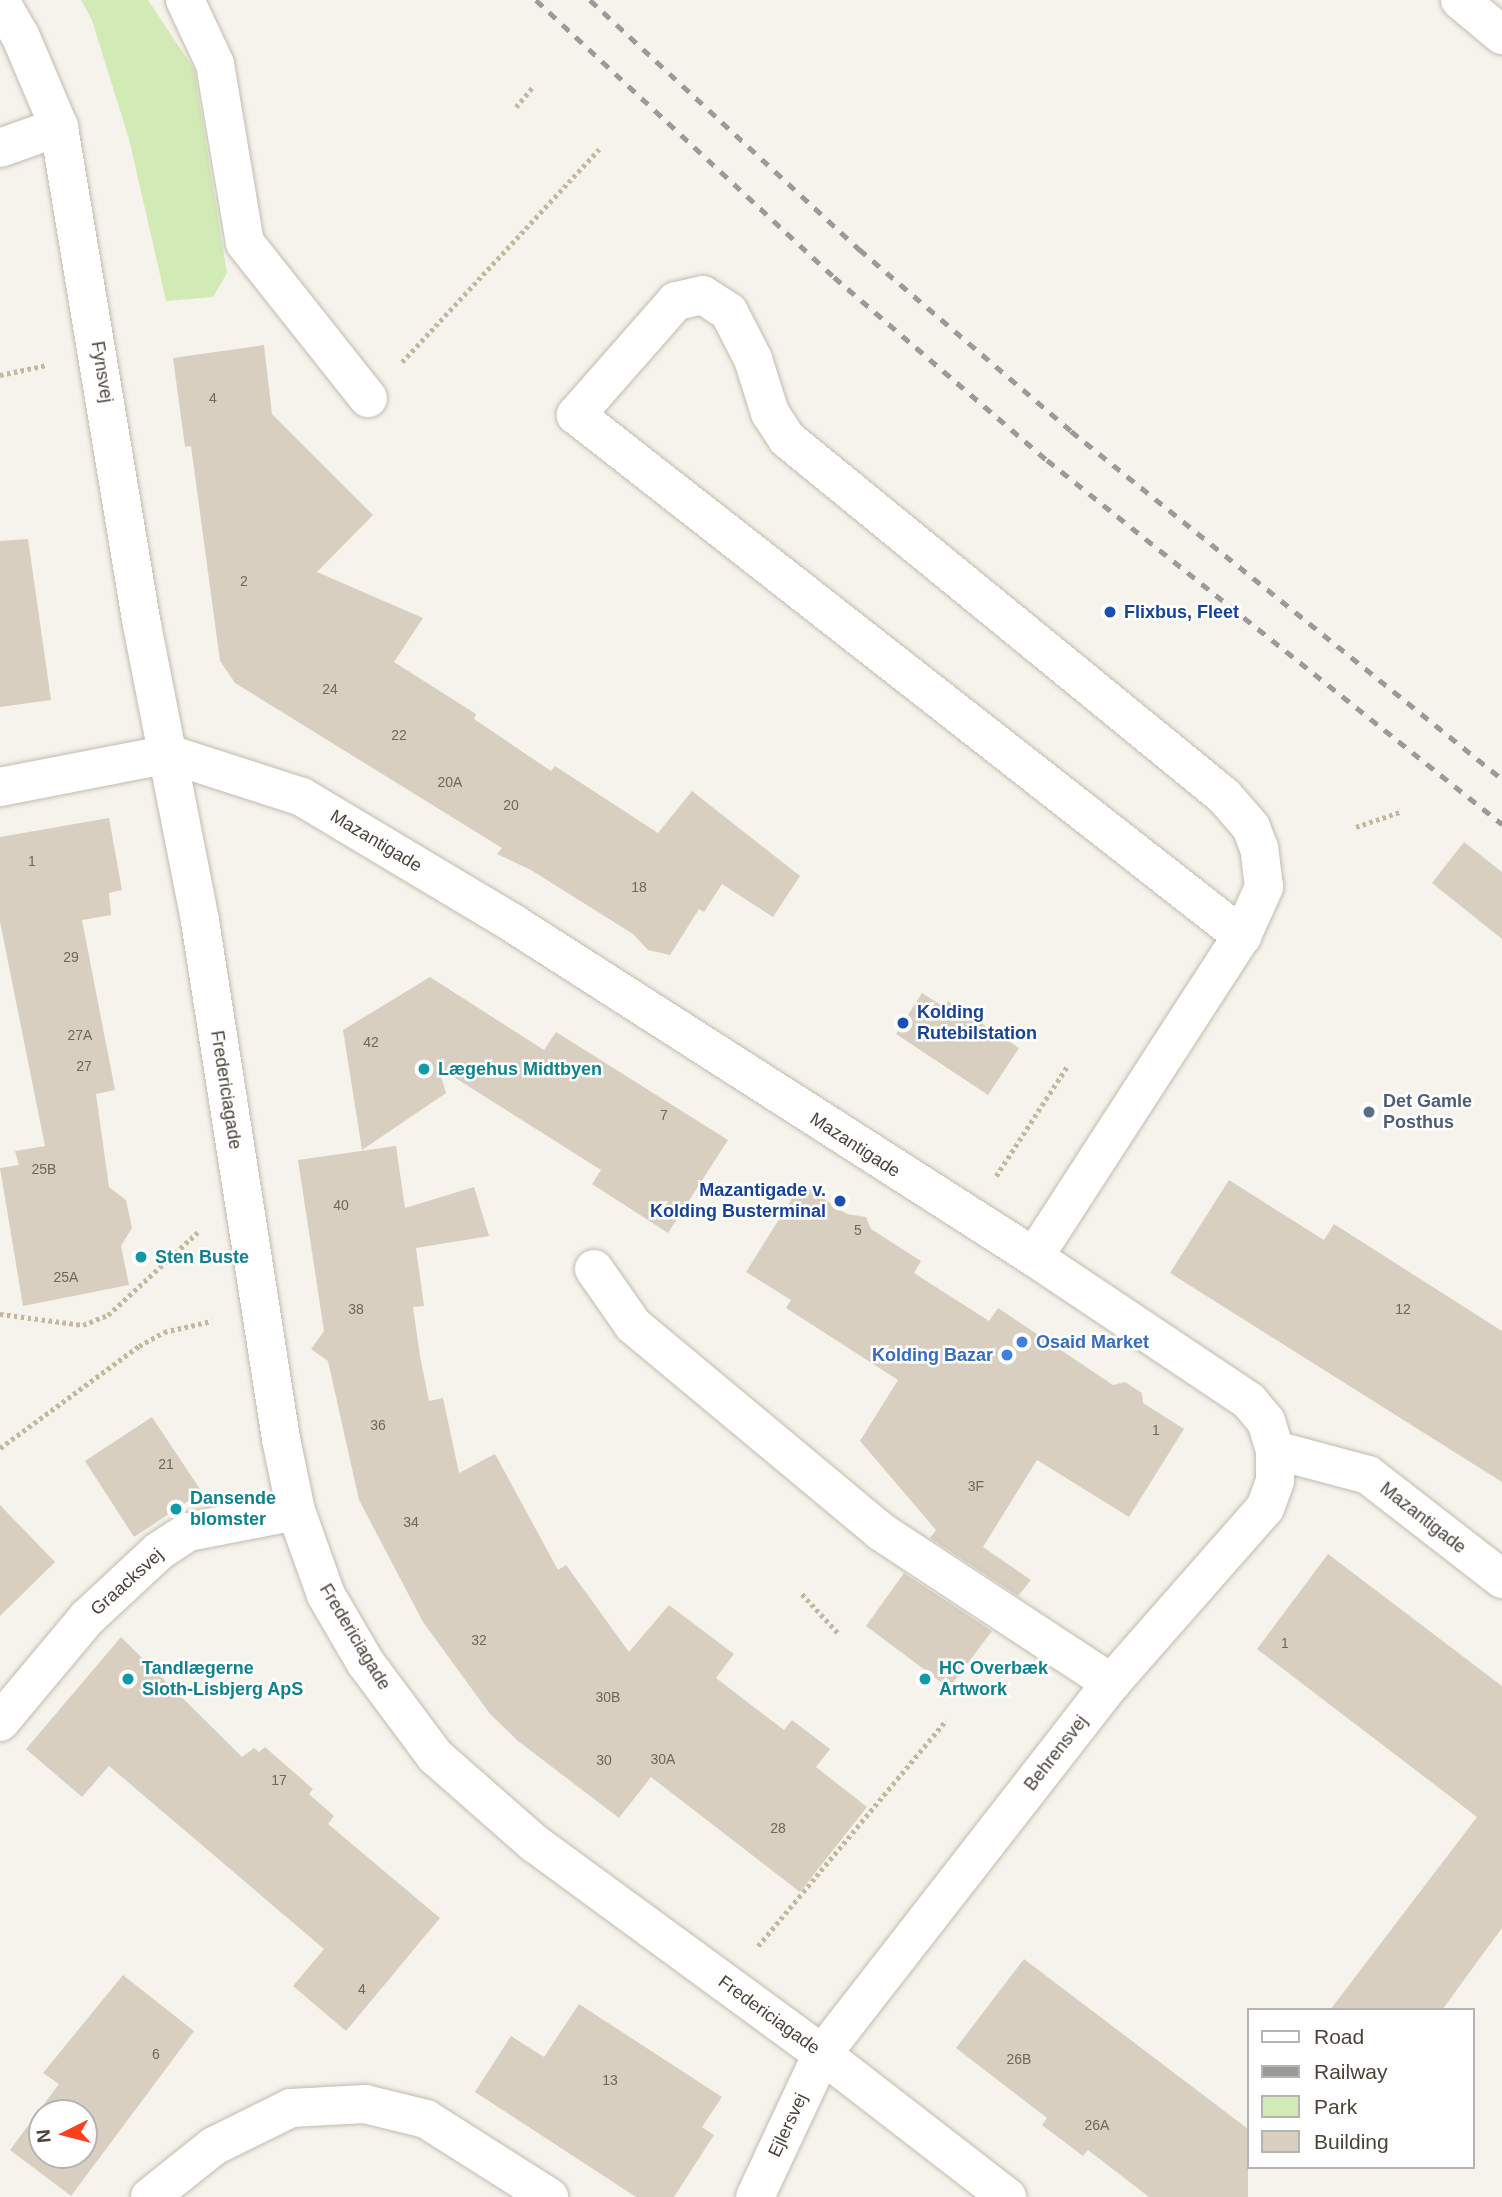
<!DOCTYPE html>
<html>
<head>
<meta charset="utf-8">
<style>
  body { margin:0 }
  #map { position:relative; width:1502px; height:2197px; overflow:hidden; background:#f6f3ec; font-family:Helvetica,sans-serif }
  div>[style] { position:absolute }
  .green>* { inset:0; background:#d2eab5 }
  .building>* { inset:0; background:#d8cfc1 }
  .path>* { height:4.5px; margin-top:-2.25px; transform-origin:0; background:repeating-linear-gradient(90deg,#c4b79f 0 3.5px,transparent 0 7px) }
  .roads { filter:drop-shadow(0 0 2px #c2bbae) drop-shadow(0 0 2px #c2bbae) }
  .minor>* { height:38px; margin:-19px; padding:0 19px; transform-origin:19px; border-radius:19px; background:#fff }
  .rail>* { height:5px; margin-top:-2.5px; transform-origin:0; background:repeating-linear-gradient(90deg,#9a9a9a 0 9px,transparent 0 18px) }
  .dots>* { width:19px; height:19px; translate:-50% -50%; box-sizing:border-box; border:4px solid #fff; border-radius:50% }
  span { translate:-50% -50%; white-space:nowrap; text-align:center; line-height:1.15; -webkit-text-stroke:5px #fff; paint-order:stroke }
  .number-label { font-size:14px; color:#6e675b }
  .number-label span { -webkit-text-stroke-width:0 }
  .street-label { font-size:18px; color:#4b4439 }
  .transit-label { font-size:18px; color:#164399; font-weight:700 }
  .left { translate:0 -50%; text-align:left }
  .right { translate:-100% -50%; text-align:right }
  .culture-label { font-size:18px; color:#0d838f; font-weight:700 }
  .service-label { font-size:18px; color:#4e5e75; font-weight:700 }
  .shop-label { font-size:18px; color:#366cbe; font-weight:700 }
  .legend { position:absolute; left:1247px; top:2008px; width:228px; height:161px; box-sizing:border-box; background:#fff; border:2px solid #b7b4b0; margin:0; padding:9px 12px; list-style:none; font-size:21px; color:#4b4439 }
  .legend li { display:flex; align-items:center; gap:14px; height:35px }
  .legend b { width:35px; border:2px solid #b7b4b0 }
  .north { position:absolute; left:28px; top:2099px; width:70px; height:70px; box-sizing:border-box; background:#fff; border:2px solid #b7b4b0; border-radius:50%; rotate:264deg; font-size:19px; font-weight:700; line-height:28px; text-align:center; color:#4b4439 }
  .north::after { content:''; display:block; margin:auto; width:24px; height:32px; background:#fc3f1d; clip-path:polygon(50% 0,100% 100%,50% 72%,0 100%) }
</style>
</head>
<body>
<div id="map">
  <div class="green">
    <i style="clip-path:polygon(81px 0,148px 0,194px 69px,227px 273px,213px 297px,166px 301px,130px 143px,92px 20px)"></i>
  </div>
  <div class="building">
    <i style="clip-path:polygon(264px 345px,272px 414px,373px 515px,317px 572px,423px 618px,394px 662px,476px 714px,474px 719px,551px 771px,555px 766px,658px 833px,692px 791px,800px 876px,773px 917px,722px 884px,704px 912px,699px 909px,670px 955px,648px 950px,633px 934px,531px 870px,497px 854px,502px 848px,235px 683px,220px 661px,191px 446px,185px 447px,173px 358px)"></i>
    <i style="clip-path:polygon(28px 539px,51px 700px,0 707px,0 541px)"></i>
    <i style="clip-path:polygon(109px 818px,122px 890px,109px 893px,111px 915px,82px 920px,115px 1090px,96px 1094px,109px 1187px,126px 1200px,132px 1228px,121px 1246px,129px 1285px,23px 1306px,0 1168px,19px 1165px,15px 1151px,45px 1146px,0 922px,0 837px)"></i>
    <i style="clip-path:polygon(1464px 842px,1502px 872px,1502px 939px,1432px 883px)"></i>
    <i style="clip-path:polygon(430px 977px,544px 1050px,556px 1032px,728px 1140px,668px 1233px,592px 1184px,601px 1170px,438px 1067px,446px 1093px,362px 1150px,343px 1030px)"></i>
    <i style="clip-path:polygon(922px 993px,944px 1007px,948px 1001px,1019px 1048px,988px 1095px,896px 1034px)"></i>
    <i style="clip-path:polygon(396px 1146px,405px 1208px,474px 1187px,489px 1236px,416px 1248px,424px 1306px,413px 1307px,420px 1356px,429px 1401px,443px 1398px,459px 1473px,495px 1454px,558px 1570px,566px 1565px,629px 1652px,669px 1605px,734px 1654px,716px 1678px,784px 1730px,792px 1720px,830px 1749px,816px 1767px,867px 1807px,800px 1892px,651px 1777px,619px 1818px,518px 1741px,490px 1714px,423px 1622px,359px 1500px,328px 1361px,311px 1349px,324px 1331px,298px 1160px)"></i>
    <i style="clip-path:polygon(1229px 1180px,1324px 1240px,1334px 1224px,1502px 1331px,1502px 1482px,1170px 1273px)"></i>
    <i style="clip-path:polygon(801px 1184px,847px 1214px,866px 1217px,871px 1229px,921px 1261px,914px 1273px,989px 1321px,998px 1308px,1113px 1385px,1125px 1382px,1142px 1393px,1143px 1403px,1184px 1429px,1129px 1517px,1037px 1460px,983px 1547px,1031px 1580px,1018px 1596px,930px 1538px,936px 1530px,860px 1441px,898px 1380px,786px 1308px,791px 1300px,746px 1272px)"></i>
    <i style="clip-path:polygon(152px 1417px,202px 1492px,134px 1537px,85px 1461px)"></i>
    <i style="clip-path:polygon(0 1505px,55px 1562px,0 1616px)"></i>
    <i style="clip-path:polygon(1328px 1554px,1502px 1686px,1502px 1928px,1442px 2010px,1330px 2010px,1477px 1817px,1257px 1649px)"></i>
    <i style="clip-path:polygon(904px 1573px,992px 1631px,949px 1688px,866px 1626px)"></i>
    <i style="clip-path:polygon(121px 1637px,242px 1757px,254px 1748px,259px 1752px,265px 1747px,313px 1789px,309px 1794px,334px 1816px,328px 1824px,440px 1918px,346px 2031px,293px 1986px,324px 1949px,109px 1766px,82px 1797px,26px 1749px)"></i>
    <i style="clip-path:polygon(1024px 1959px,1248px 2129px,1248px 2197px,1149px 2197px,1088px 2150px,1083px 2156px,1042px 2125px,1047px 2118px,956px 2048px)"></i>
    <i style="clip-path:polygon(evenodd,123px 1975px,194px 2031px,71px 2196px,10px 2150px,59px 2084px,43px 2073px,123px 1975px,42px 2113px,84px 2113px,84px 2155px,42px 2155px,42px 2113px)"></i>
    <i style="clip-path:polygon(579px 2004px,722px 2097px,702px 2127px,714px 2135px,674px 2197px,636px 2197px,475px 2092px,511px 2036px,544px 2057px)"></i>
  </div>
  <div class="path">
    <i style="left:516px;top:107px;width:25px;rotate:-50deg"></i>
    <i style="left:402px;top:362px;width:290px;rotate:-47.2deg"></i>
    <i style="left:0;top:375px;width:48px;rotate:-12deg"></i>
    <i style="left:1356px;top:827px;width:46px;rotate:-18.8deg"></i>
    <i style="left:996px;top:1176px;width:132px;rotate:-57deg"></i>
    <i style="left:0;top:1314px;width:84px;rotate:7.5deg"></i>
    <i style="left:83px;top:1325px;width:27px;rotate:-22deg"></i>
    <i style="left:108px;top:1315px;width:122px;rotate:-42.7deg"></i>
    <i style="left:0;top:1448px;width:172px;rotate:-36.3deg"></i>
    <i style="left:139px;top:1346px;width:29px;rotate:-29deg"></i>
    <i style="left:164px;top:1332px;width:49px;rotate:-12.9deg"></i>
    <i style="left:802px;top:1594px;width:54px;rotate:47.2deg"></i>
    <i style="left:758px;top:1946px;width:294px;rotate:-50.2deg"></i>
  </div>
  <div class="roads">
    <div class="minor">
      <i style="left:185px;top:0;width:71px;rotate:64.9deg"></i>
      <i style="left:215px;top:64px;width:181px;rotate:80.5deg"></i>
      <i style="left:245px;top:243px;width:198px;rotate:51.6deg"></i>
      <i style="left:1460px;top:0;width:55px;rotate:39.8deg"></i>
      <i style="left:0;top:1px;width:39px;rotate:60deg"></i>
      <i style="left:20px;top:35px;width:100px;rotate:67deg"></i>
      <i style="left:59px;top:127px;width:505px;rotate:80.54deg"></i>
      <i style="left:142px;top:625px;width:302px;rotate:78.9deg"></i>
      <i style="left:200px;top:921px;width:524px;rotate:81.11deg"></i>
      <i style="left:281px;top:1439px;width:74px;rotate:78.2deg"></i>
      <i style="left:296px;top:1511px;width:89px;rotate:70.3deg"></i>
      <i style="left:326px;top:1595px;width:78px;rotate:59.8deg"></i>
      <i style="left:365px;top:1662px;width:117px;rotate:53.3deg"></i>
      <i style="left:435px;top:1756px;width:132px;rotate:41.3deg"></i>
      <i style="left:534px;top:1843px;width:357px;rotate:36.2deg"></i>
      <i style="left:822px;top:2054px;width:234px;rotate:37.7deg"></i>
      <i style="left:0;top:148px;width:63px;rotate:-19.6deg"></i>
      <i style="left:0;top:787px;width:172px;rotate:-11deg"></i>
      <i style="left:169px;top:754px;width:140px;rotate:17.9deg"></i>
      <i style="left:302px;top:797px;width:244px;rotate:30.9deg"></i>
      <i style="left:511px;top:922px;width:621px;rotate:32.64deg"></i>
      <i style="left:1034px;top:1257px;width:259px;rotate:33.8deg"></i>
      <i style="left:1249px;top:1401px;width:26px;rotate:50deg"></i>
      <i style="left:1266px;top:1421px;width:30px;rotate:73deg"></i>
      <i style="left:1275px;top:1450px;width:31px;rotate:90deg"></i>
      <i style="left:1275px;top:1481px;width:29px;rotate:110deg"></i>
      <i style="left:1265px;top:1508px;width:233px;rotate:131.3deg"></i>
      <i style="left:1111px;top:1683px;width:470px;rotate:127.9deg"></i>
      <i style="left:822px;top:2054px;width:158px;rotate:115.1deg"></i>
      <i style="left:1034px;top:1257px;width:382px;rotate:-57.1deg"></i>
      <i style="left:1242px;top:936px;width:54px;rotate:-65.8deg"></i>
      <i style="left:1264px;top:887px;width:39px;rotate:-97deg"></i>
      <i style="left:1259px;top:848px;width:22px;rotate:-111deg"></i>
      <i style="left:1251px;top:827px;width:41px;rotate:-131.1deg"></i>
      <i style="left:1224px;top:796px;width:564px;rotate:-140.75deg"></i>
      <i style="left:787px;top:439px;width:31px;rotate:-123deg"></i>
      <i style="left:770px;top:413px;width:57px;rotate:-107.5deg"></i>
      <i style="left:753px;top:359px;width:53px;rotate:-117.1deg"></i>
      <i style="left:729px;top:312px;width:31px;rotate:-147deg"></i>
      <i style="left:703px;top:295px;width:28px;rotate:167deg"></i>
      <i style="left:676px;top:301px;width:152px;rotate:131.3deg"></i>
      <i style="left:576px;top:415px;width:846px;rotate:38.04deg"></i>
      <i style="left:594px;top:1269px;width:68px;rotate:55.1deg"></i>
      <i style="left:633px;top:1325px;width:322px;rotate:39.8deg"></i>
      <i style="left:880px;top:1531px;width:277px;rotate:33.3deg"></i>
      <i style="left:1275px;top:1450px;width:96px;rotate:15deg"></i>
      <i style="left:1368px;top:1475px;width:170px;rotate:37.8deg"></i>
      <i style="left:0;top:1722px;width:136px;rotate:-50.1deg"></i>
      <i style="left:87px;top:1618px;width:98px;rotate:-42.9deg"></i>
      <i style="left:159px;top:1551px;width:35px;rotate:-33deg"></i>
      <i style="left:188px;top:1532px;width:110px;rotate:-11deg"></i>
      <i style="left:150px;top:2197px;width:82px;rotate:-38.6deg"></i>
      <i style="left:214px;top:2146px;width:86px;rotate:-26.3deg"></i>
      <i style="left:291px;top:2108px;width:74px;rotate:-3.1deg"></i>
      <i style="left:365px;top:2104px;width:63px;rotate:13.8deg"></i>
      <i style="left:426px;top:2119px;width:146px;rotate:32.4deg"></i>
    </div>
  </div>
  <div class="rail">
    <i style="left:536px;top:0;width:407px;rotate:42.9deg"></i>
    <i style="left:834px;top:277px;width:281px;rotate:40.7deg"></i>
    <i style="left:1047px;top:460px;width:583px;rotate:38.66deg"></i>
    <i style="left:590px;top:0;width:367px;rotate:42.8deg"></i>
    <i style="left:859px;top:249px;width:279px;rotate:40.6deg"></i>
    <i style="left:1071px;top:431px;width:554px;rotate:38.92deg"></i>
  </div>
  <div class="dots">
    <i style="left:1110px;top:612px;background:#1a4fb4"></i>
    <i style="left:903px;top:1023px;background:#1a4fb4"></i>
    <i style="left:424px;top:1069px;background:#0f9aa8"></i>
    <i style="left:1369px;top:1112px;background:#5c6f8a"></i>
    <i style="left:840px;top:1201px;background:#1a4fb4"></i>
    <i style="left:141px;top:1257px;background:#0f9aa8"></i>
    <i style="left:1022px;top:1342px;background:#3f7fe0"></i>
    <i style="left:1007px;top:1355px;background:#3f7fe0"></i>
    <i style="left:176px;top:1509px;background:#0f9aa8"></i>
    <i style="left:128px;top:1679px;background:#0f9aa8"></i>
    <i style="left:925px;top:1679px;background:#0f9aa8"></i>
  </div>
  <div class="number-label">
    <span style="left:213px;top:398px">4</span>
    <span style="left:244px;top:581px">2</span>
    <span style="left:330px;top:689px">24</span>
    <span style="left:399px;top:735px">22</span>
    <span style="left:450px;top:782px">20A</span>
    <span style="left:511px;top:805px">20</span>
    <span style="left:32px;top:861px">1</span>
    <span style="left:639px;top:887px">18</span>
    <span style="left:71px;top:957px">29</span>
    <span style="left:80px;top:1035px">27A</span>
    <span style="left:371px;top:1042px">42</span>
    <span style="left:84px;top:1066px">27</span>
    <span style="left:664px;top:1115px">7</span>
    <span style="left:44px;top:1169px">25B</span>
    <span style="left:341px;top:1205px">40</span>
    <span style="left:858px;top:1230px">5</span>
    <span style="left:66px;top:1277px">25A</span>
    <span style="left:356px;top:1309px">38</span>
    <span style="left:1403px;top:1309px">12</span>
    <span style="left:378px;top:1425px">36</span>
    <span style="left:1156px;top:1430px">1</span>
    <span style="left:166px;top:1464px">21</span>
    <span style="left:976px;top:1486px">3F</span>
    <span style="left:411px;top:1522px">34</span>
    <span style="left:479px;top:1640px">32</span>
    <span style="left:1285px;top:1643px">1</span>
    <span style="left:608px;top:1697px">30B</span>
    <span style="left:663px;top:1759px">30A</span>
    <span style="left:604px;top:1760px">30</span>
    <span style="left:279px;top:1780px">17</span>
    <span style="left:778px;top:1828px">28</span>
    <span style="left:362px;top:1989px">4</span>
    <span style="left:156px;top:2054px">6</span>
    <span style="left:1019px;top:2059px">26B</span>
    <span style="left:610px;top:2080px">13</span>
    <span style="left:1097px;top:2125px">26A</span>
  </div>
  <div class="street-label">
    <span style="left:102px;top:372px;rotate:81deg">Fynsvej</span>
    <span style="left:376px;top:841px;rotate:31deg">Mazantigade</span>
    <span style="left:226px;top:1090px;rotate:81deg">Fredericiagade</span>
    <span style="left:855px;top:1145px;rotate:33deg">Mazantigade</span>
    <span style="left:1423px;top:1518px;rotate:38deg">Mazantigade</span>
    <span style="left:127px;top:1582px;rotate:-42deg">Graacksvej</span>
    <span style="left:355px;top:1637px;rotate:59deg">Fredericiagade</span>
    <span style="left:1056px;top:1753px;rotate:-52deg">Behrensvej</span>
    <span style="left:769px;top:2015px;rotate:36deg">Fredericiagade</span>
    <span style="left:788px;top:2125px;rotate:-65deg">Ejlersvej</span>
  </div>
  <div class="transit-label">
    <span class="left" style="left:1124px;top:612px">Flixbus, Fleet</span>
    <span class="left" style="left:917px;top:1023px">Kolding<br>Rutebilstation</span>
    <span class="right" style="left:826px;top:1201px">Mazantigade v.<br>Kolding Busterminal</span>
  </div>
  <div class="culture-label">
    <span class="left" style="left:438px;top:1069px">Lægehus Midtbyen</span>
    <span class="left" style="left:155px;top:1257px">Sten Buste</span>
    <span class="left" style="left:190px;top:1509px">Dansende<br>blomster</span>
    <span class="left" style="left:142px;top:1679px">Tandlægerne<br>Sloth-Lisbjerg ApS</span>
    <span class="left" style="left:939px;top:1679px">HC Overbæk<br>Artwork</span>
  </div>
  <div class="service-label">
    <span class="left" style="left:1383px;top:1112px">Det Gamle<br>Posthus</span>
  </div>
  <div class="shop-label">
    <span class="left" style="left:1036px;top:1342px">Osaid Market</span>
    <span class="right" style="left:993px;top:1355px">Kolding Bazar</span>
  </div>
  <ul class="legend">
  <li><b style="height:9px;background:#fff"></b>Road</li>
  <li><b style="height:9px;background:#9a9a9a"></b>Railway</li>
  <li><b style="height:19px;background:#d2eab5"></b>Park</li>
  <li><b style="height:19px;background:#d8cfc1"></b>Building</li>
  </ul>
  <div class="north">N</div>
</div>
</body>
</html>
